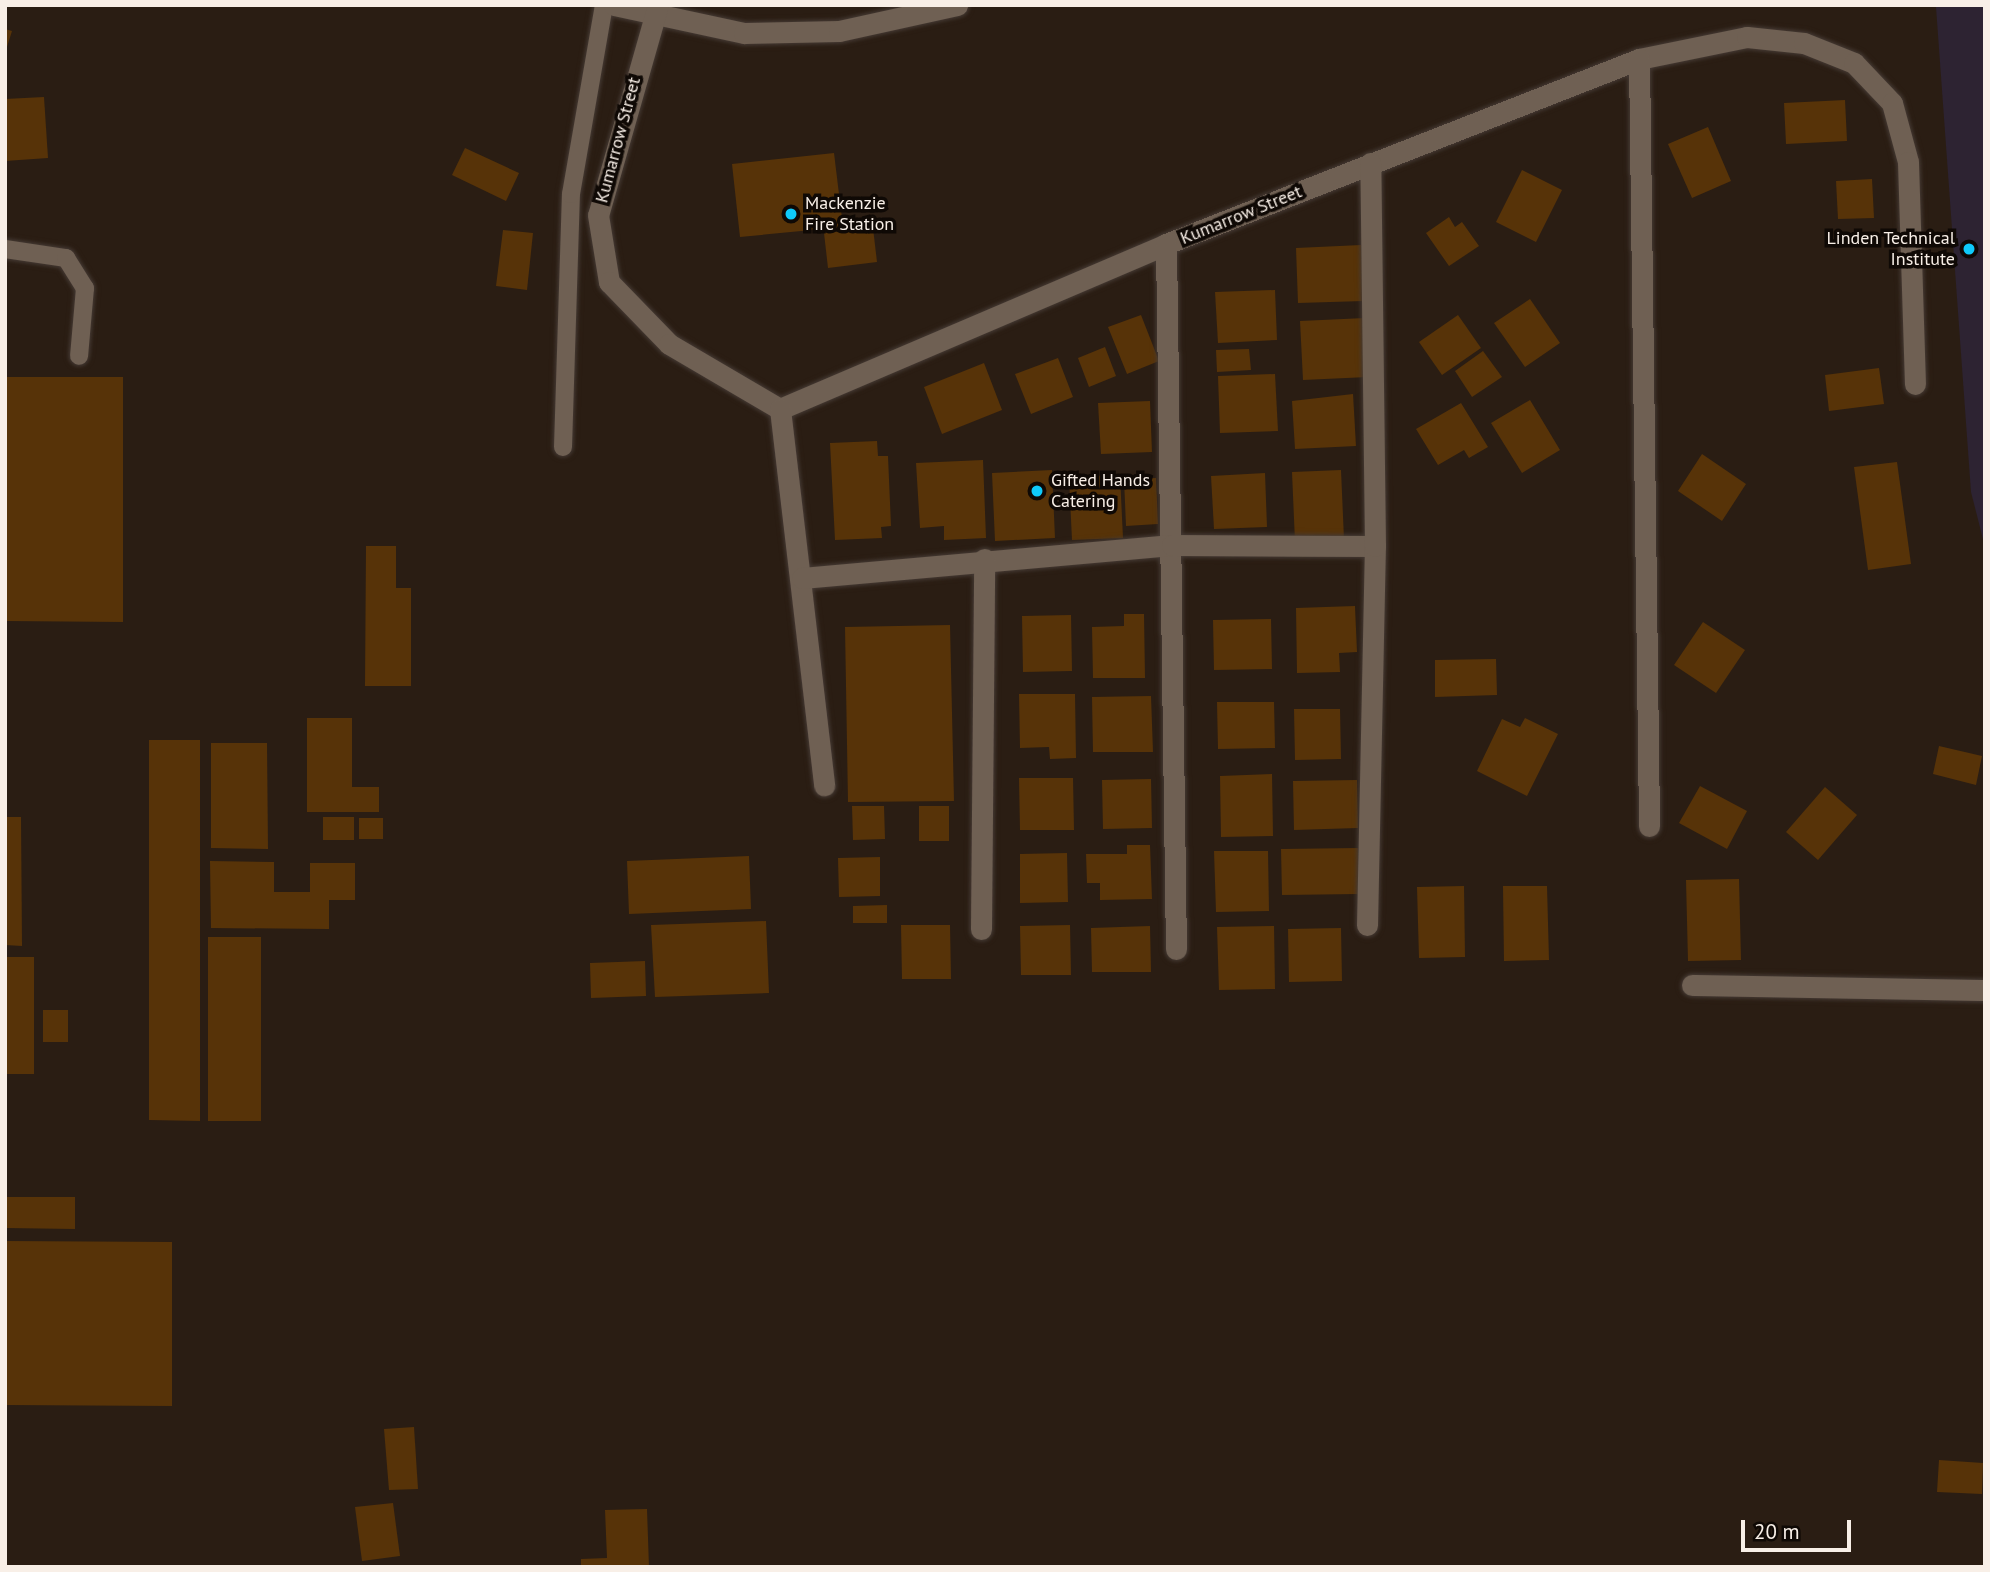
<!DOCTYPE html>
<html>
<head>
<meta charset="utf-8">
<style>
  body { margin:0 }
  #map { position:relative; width:1990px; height:1572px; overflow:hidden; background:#2a1d13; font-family:"PT Sans",sans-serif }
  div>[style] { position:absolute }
  .education>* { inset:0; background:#2d2332 }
  .building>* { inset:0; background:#573308 }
  .roads { filter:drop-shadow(0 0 2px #453a34) drop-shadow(0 0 2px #453a34) }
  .service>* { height:18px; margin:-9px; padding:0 9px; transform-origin:9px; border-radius:9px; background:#6f6053 }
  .minor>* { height:21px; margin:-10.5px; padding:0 10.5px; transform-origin:10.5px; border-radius:10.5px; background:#6f6053 }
  .dots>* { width:19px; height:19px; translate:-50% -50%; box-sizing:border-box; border:4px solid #0f0905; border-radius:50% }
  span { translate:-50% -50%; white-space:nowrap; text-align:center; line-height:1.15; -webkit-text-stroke:7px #0f0905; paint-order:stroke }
  .street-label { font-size:18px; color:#f8efe7 }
  .poi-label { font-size:18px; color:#f8efe7 }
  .left { translate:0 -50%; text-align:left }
  .right { translate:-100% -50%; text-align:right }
  .frame { position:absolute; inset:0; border:7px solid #f8efe7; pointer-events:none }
  .scale { position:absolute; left:1741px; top:1520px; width:110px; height:32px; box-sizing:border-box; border:4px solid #f8efe7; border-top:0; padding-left:9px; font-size:21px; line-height:24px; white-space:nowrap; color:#f8efe7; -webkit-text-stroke:5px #0f0905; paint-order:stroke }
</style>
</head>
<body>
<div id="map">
  <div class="education">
    <i style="clip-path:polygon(1985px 5px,1985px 547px,1971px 492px,1936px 7px)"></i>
  </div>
  <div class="building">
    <i style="clip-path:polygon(5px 29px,12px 31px,6px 50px,5px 50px)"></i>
    <i style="clip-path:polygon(44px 97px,48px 158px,5px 161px,5px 99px)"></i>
    <i style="clip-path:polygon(1845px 100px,1847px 141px,1786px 144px,1784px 103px)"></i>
    <i style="clip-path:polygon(1708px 127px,1731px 181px,1692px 198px,1668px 144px)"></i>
    <i style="clip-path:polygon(465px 148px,519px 173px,506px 201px,452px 175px)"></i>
    <i style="clip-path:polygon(834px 153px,843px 227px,740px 237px,732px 164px)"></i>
    <i style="clip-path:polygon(1522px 170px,1562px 190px,1536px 242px,1496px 222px)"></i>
    <i style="clip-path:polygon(1872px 179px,1874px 218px,1838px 219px,1836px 181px)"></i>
    <i style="clip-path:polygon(1449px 217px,1455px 227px,1462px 222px,1479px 246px,1449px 266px,1426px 233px)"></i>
    <i style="clip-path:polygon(873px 228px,877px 262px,828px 268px,824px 233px)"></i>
    <i style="clip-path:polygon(503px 230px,533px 233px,527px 290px,496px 286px)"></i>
    <i style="clip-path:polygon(1361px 245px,1364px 301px,1298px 303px,1296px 248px)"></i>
    <i style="clip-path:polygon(1275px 290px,1277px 340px,1218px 343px,1215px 292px)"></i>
    <i style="clip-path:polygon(1530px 299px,1560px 343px,1525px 367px,1494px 323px)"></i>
    <i style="clip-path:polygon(1141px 315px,1159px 361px,1127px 374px,1108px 327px)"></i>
    <i style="clip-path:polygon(1458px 315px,1481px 348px,1442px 375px,1419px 342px)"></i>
    <i style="clip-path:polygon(1365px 318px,1368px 377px,1303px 380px,1300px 321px)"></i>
    <i style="clip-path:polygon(1105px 347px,1116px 376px,1089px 387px,1078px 358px)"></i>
    <i style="clip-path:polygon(1249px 349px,1251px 370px,1217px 372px,1216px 350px)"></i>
    <i style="clip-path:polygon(1483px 351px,1502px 377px,1472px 397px,1455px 371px)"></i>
    <i style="clip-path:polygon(1058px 358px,1073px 397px,1031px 414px,1015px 374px)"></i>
    <i style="clip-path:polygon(984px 363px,1002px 410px,942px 434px,924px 387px)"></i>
    <i style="clip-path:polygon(1879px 368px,1884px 404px,1829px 411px,1825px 375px)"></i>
    <i style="clip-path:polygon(1275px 374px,1278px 431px,1220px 433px,1218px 376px)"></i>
    <i style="clip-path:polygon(5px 377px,123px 377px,123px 622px,5px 621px)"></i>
    <i style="clip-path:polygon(1353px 394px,1356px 446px,1295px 449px,1292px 401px)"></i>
    <i style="clip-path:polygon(1530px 400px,1560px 450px,1522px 473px,1491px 423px)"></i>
    <i style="clip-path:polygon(1150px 401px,1152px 452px,1101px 454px,1098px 403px)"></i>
    <i style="clip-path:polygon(1461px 403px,1488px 447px,1469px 458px,1464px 450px,1438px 465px,1416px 429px)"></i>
    <i style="clip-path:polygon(877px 441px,878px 456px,888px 456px,891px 526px,881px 527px,882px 538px,835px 540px,830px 443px)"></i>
    <i style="clip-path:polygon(1702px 454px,1746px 484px,1722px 521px,1678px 491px)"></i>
    <i style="clip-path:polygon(983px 460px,986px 538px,944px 540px,944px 526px,920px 528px,916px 463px)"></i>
    <i style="clip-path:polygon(1897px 462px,1911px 564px,1868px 570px,1854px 467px)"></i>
    <i style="clip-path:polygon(1052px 470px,1055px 538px,995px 541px,992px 473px)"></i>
    <i style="clip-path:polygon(1341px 470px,1344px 539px,1295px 542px,1292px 472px)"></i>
    <i style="clip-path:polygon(1265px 473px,1267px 527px,1214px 529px,1211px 476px)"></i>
    <i style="clip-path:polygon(1120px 475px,1123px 538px,1072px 540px,1069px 477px)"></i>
    <i style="clip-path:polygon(1156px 478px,1158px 524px,1126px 526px,1124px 479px)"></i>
    <i style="clip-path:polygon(366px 546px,396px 546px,396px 588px,411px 588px,411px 686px,365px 686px)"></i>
    <i style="clip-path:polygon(1355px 606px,1357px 652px,1339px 653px,1340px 672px,1297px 673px,1296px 608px)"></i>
    <i style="clip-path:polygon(1124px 614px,1144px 614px,1145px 678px,1093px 678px,1092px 627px,1124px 626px)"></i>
    <i style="clip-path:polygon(1071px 615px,1072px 671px,1023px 672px,1022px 616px)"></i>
    <i style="clip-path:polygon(1271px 619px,1272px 669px,1214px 670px,1213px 620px)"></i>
    <i style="clip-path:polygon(1703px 622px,1745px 650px,1716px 693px,1674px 665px)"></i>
    <i style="clip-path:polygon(950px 625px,954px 801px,848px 802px,845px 627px)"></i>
    <i style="clip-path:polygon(1496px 659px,1497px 695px,1435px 697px,1435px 660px)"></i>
    <i style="clip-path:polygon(1019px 694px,1075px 694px,1076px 758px,1050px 759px,1049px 747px,1020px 748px)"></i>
    <i style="clip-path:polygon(1151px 696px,1153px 752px,1093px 752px,1092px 697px)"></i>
    <i style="clip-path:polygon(1217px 702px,1274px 702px,1275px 748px,1218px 749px)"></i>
    <i style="clip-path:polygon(1294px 709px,1340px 709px,1341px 759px,1295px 760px)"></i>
    <i style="clip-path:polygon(307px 718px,352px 718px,352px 787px,379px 787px,379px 812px,307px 812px)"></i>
    <i style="clip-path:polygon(1525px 718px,1558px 734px,1527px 796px,1477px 771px,1502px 719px,1520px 727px)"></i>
    <i style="clip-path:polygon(149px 740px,200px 740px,200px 1121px,149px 1120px)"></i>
    <i style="clip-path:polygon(211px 743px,267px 743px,268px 849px,211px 848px)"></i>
    <i style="clip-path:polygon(1939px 746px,1982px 756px,1976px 785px,1933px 774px)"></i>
    <i style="clip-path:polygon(1272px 774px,1273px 836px,1221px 837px,1220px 776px)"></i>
    <i style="clip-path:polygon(1019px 778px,1073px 778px,1074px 830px,1020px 830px)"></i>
    <i style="clip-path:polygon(1151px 779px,1152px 828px,1103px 829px,1102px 780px)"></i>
    <i style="clip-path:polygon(1357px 780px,1358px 828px,1294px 830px,1293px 781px)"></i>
    <i style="clip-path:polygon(1700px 786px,1747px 811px,1727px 849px,1679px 823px)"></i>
    <i style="clip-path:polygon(1825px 787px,1857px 815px,1818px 860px,1786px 832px)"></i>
    <i style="clip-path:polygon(852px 806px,884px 806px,885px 839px,853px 840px)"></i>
    <i style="clip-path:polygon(919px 806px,949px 806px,949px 841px,919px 841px)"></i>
    <i style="clip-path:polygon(5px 817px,21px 817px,22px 946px,5px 945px)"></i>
    <i style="clip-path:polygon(323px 817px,354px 817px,354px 840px,323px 840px)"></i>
    <i style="clip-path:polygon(359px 818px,383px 818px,383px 839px,359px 839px)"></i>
    <i style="clip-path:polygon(1127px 845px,1150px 845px,1152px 899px,1100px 900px,1100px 883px,1087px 883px,1086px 854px,1127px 854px)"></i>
    <i style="clip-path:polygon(1358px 848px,1359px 894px,1282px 895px,1281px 849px)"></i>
    <i style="clip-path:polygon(1214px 851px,1268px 851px,1269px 911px,1216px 912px)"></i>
    <i style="clip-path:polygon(1067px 853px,1068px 902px,1020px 903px,1020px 854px)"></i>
    <i style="clip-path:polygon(749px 856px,751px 909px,629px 914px,627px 861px)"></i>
    <i style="clip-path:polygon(880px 857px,880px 896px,839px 897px,838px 858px)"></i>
    <i style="clip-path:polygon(210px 861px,274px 862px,274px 892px,310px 892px,310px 863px,355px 863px,355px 900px,329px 900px,329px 929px,211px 928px)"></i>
    <i style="clip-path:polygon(1739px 879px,1741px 960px,1688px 961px,1686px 880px)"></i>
    <i style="clip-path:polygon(1464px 886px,1465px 957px,1419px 958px,1417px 887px)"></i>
    <i style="clip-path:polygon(1503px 886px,1547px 886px,1549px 960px,1504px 961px)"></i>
    <i style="clip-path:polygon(887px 905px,887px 923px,853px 923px,853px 906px)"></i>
    <i style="clip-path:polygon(766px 921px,769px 993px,655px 997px,651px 925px)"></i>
    <i style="clip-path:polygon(901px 925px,950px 925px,951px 979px,902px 979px)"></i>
    <i style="clip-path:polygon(1070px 925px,1071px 975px,1021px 975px,1020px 926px)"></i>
    <i style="clip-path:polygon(1150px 926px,1151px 972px,1092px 972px,1091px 928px)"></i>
    <i style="clip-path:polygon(1274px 926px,1275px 989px,1219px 990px,1217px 927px)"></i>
    <i style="clip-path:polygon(1341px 928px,1342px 981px,1289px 982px,1288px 929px)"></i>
    <i style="clip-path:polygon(208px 937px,261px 937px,261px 1121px,208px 1121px)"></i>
    <i style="clip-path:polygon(5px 957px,34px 957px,34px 1074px,5px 1074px)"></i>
    <i style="clip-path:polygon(645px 961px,646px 996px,591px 998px,590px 963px)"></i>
    <i style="clip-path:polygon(43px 1010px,68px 1010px,68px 1042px,43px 1042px)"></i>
    <i style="clip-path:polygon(6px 1197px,75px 1197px,75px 1229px,6px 1228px)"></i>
    <i style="clip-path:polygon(5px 1241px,172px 1242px,172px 1406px,5px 1405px)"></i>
    <i style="clip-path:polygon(414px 1427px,418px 1489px,389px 1490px,384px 1429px)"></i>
    <i style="clip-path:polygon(1939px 1460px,1983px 1463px,1982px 1494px,1937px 1492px)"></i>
    <i style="clip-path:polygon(393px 1503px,400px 1556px,362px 1561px,355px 1507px)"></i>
    <i style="clip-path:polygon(647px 1509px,649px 1567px,581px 1567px,581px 1559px,607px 1558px,605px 1510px)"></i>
  </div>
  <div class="roads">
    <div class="service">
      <i style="left:5px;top:249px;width:62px;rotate:8.4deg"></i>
      <i style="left:66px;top:258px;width:36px;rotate:58deg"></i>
      <i style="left:85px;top:288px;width:68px;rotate:95deg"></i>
      <i style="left:563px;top:447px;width:253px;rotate:-88.2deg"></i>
      <i style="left:571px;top:194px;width:192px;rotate:-80.1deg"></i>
    </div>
    <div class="minor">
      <i style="left:614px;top:5px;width:133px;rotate:12.2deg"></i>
      <i style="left:744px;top:33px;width:95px;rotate:-1.2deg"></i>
      <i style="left:839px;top:31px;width:121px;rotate:-12.4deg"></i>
      <i style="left:658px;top:5px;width:218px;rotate:105.9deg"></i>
      <i style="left:598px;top:215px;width:68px;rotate:80.7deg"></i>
      <i style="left:609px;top:282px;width:86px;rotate:45.9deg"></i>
      <i style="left:669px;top:344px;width:129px;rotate:30.4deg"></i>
      <i style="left:780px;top:409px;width:420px;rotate:-23.1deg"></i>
      <i style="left:1166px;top:244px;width:508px;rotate:-21.36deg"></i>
      <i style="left:1639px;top:59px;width:110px;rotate:-11.5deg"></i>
      <i style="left:1747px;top:37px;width:57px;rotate:6deg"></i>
      <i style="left:1804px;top:43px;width:54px;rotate:21.8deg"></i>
      <i style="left:1854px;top:63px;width:55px;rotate:46.5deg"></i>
      <i style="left:1892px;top:103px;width:61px;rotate:74.8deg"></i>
      <i style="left:1908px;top:162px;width:222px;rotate:88.2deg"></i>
      <i style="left:1639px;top:59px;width:767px;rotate:89.25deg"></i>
      <i style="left:1166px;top:244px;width:705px;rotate:89.19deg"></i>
      <i style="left:780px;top:409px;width:379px;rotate:83.3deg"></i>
      <i style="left:802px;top:578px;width:371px;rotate:-5.1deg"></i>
      <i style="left:1172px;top:545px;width:203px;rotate:0.3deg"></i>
      <i style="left:1367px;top:925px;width:379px;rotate:-88.8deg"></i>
      <i style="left:1375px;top:546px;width:383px;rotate:-90.7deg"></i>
      <i style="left:981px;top:929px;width:370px;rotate:-89.5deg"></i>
      <i style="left:1692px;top:985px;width:293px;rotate:1deg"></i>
    </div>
  </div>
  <div class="dots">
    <i style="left:791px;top:214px;background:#0fcafa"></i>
    <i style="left:1969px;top:249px;background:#0fcafa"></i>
    <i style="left:1037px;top:491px;background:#0fcafa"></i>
  </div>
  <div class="street-label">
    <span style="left:618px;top:140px;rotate:-75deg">Kumarrow Street</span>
    <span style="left:1241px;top:215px;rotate:-22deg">Kumarrow Street</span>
  </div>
  <div class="poi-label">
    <span class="left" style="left:805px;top:214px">Mackenzie<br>Fire Station</span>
    <span class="right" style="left:1955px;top:249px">Linden Technical<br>Institute</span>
    <span class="left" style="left:1051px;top:491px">Gifted Hands<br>Catering</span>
  </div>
  <div class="frame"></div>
  <div class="scale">20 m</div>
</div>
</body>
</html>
